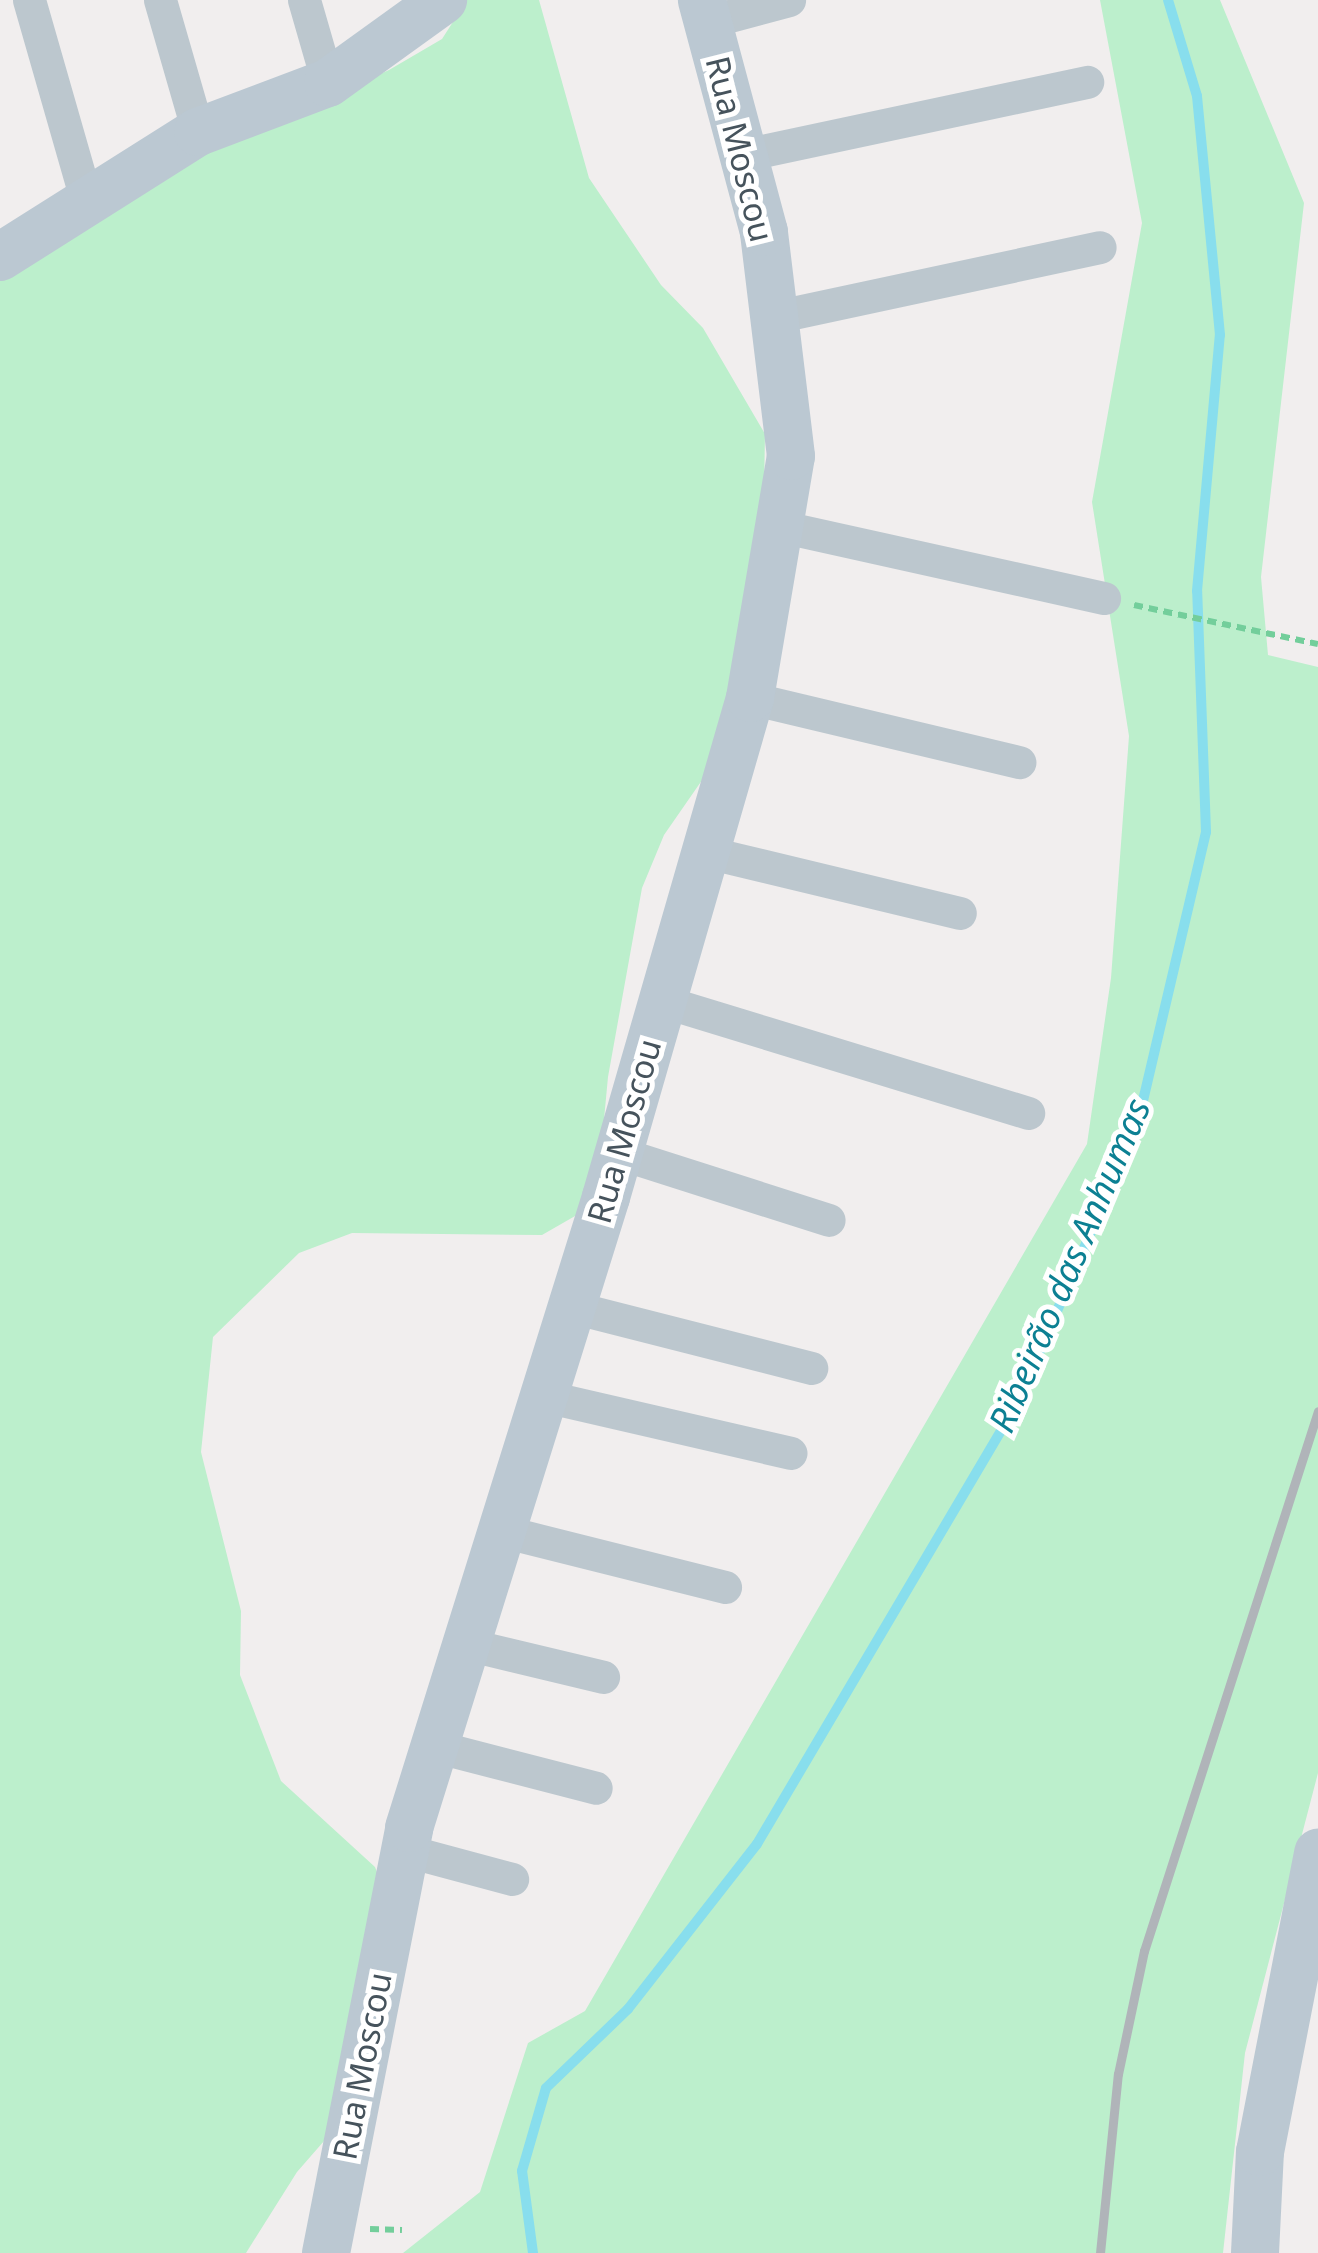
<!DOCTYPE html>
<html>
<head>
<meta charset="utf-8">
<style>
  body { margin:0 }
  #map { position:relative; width:1318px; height:2253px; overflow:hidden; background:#f1eeee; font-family:"Noto Sans",sans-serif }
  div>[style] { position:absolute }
  .green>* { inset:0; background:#bcefcc }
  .stream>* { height:10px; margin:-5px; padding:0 5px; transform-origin:5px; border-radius:5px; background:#88deed }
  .path>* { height:6px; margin-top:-3px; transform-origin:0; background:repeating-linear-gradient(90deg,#73ce9b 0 9px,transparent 0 15px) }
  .street>* { height:33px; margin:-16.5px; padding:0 16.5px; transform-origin:16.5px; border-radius:16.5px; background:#bcc7ce }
  .secondary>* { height:48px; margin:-24px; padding:0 24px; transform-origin:24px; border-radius:24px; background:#bbc8d2 }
  .rail>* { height:9px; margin:-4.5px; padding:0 4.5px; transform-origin:4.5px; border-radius:4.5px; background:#b0b4b9 }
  span { translate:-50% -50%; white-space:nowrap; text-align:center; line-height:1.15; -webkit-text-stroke:10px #fff; paint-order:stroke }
  .street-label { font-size:33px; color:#46535c }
  .water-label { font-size:36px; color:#0c8093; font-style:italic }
</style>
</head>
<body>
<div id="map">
  <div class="green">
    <i style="clip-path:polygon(467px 0,539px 0,589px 178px,661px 285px,703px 328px,765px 434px,762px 604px,707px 773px,664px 835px,642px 888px,608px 1077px,596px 1204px,542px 1235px,352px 1233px,299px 1253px,213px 1337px,201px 1452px,241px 1611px,240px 1675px,281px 1781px,375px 1867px,396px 1920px,351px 2110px,297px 2172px,246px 2253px,0 2253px,0 243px,389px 70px,442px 39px)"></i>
    <i style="clip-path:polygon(1100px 0,1220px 0,1304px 203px,1261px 577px,1268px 655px,1318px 667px,1318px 1773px,1245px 2053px,1223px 2253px,403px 2253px,480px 2192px,528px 2043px,585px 2011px,1087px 1144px,1111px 978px,1129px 736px,1092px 502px,1142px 223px)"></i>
  </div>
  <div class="stream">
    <i style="left:533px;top:2253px;width:83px;rotate:-97.6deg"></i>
    <i style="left:522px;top:2171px;width:86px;rotate:-73.9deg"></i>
    <i style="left:546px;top:2088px;width:114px;rotate:-43.9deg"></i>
    <i style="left:628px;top:2009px;width:209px;rotate:-52deg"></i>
    <i style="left:757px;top:1844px;width:513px;rotate:-59.44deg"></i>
    <i style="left:1018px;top:1402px;width:305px;rotate:-66.8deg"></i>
    <i style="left:1138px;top:1122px;width:298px;rotate:-76.8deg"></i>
    <i style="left:1206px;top:832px;width:241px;rotate:-92.1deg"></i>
    <i style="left:1197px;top:591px;width:257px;rotate:-84.9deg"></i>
    <i style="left:1220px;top:335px;width:240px;rotate:-95.5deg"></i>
    <i style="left:1197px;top:96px;width:100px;rotate:-106.8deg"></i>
  </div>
  <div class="path">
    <i style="left:1134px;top:605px;width:188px;rotate:12deg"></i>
    <i style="left:370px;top:2229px;width:32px;rotate:2deg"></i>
  </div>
  <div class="street">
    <i style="left:29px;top:0;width:210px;rotate:74deg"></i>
    <i style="left:160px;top:0;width:137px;rotate:73.9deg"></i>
    <i style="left:304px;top:0;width:86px;rotate:73.9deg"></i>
    <i style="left:707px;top:22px;width:85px;rotate:-15deg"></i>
    <i style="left:743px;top:155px;width:352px;rotate:-12deg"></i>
    <i style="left:774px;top:317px;width:333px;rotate:-12.1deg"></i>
    <i style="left:779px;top:526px;width:333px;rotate:12.5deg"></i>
    <i style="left:750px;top:698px;width:277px;rotate:13.4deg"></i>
    <i style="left:706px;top:852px;width:261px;rotate:13.5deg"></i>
    <i style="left:662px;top:1001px;width:383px;rotate:17deg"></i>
    <i style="left:619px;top:1153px;width:220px;rotate:17.7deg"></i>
    <i style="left:572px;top:1307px;width:247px;rotate:14.3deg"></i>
    <i style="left:544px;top:1396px;width:253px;rotate:13deg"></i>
    <i style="left:502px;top:1531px;width:230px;rotate:14.1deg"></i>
    <i style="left:466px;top:1644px;width:141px;rotate:13.5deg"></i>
    <i style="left:434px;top:1746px;width:167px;rotate:14.5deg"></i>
    <i style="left:404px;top:1850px;width:112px;rotate:15deg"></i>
  </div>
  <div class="secondary">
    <i style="left:0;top:257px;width:234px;rotate:-32.3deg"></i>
    <i style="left:198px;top:132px;width:139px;rotate:-20.7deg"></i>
    <i style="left:328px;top:83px;width:142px;rotate:-35.8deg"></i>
    <i style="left:326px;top:2253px;width:433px;rotate:-78.9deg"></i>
    <i style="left:409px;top:1828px;width:661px;rotate:-72.66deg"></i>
    <i style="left:606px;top:1197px;width:519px;rotate:-73.9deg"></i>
    <i style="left:750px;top:698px;width:245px;rotate:-80.4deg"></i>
    <i style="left:791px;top:456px;width:226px;rotate:-96.9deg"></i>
    <i style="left:764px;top:232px;width:240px;rotate:-105deg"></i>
    <i style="left:1255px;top:2253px;width:101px;rotate:-87.2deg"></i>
    <i style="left:1260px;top:2152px;width:305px;rotate:-79deg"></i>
  </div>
  <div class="rail">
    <i style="left:1100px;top:2253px;width:180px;rotate:-84.3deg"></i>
    <i style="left:1118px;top:2074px;width:126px;rotate:-78.1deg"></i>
    <i style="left:1144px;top:1951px;width:567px;rotate:-72.14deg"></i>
  </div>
  <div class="street-label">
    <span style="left:740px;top:149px;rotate:76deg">Rua Moscou</span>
    <span style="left:624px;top:1131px;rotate:-74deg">Rua Moscou</span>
    <span style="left:362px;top:2066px;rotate:-79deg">Rua Moscou</span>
  </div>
  <div class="water-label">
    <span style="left:1069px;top:1265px;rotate:-67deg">Ribeirão das Anhumas</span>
  </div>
</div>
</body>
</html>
